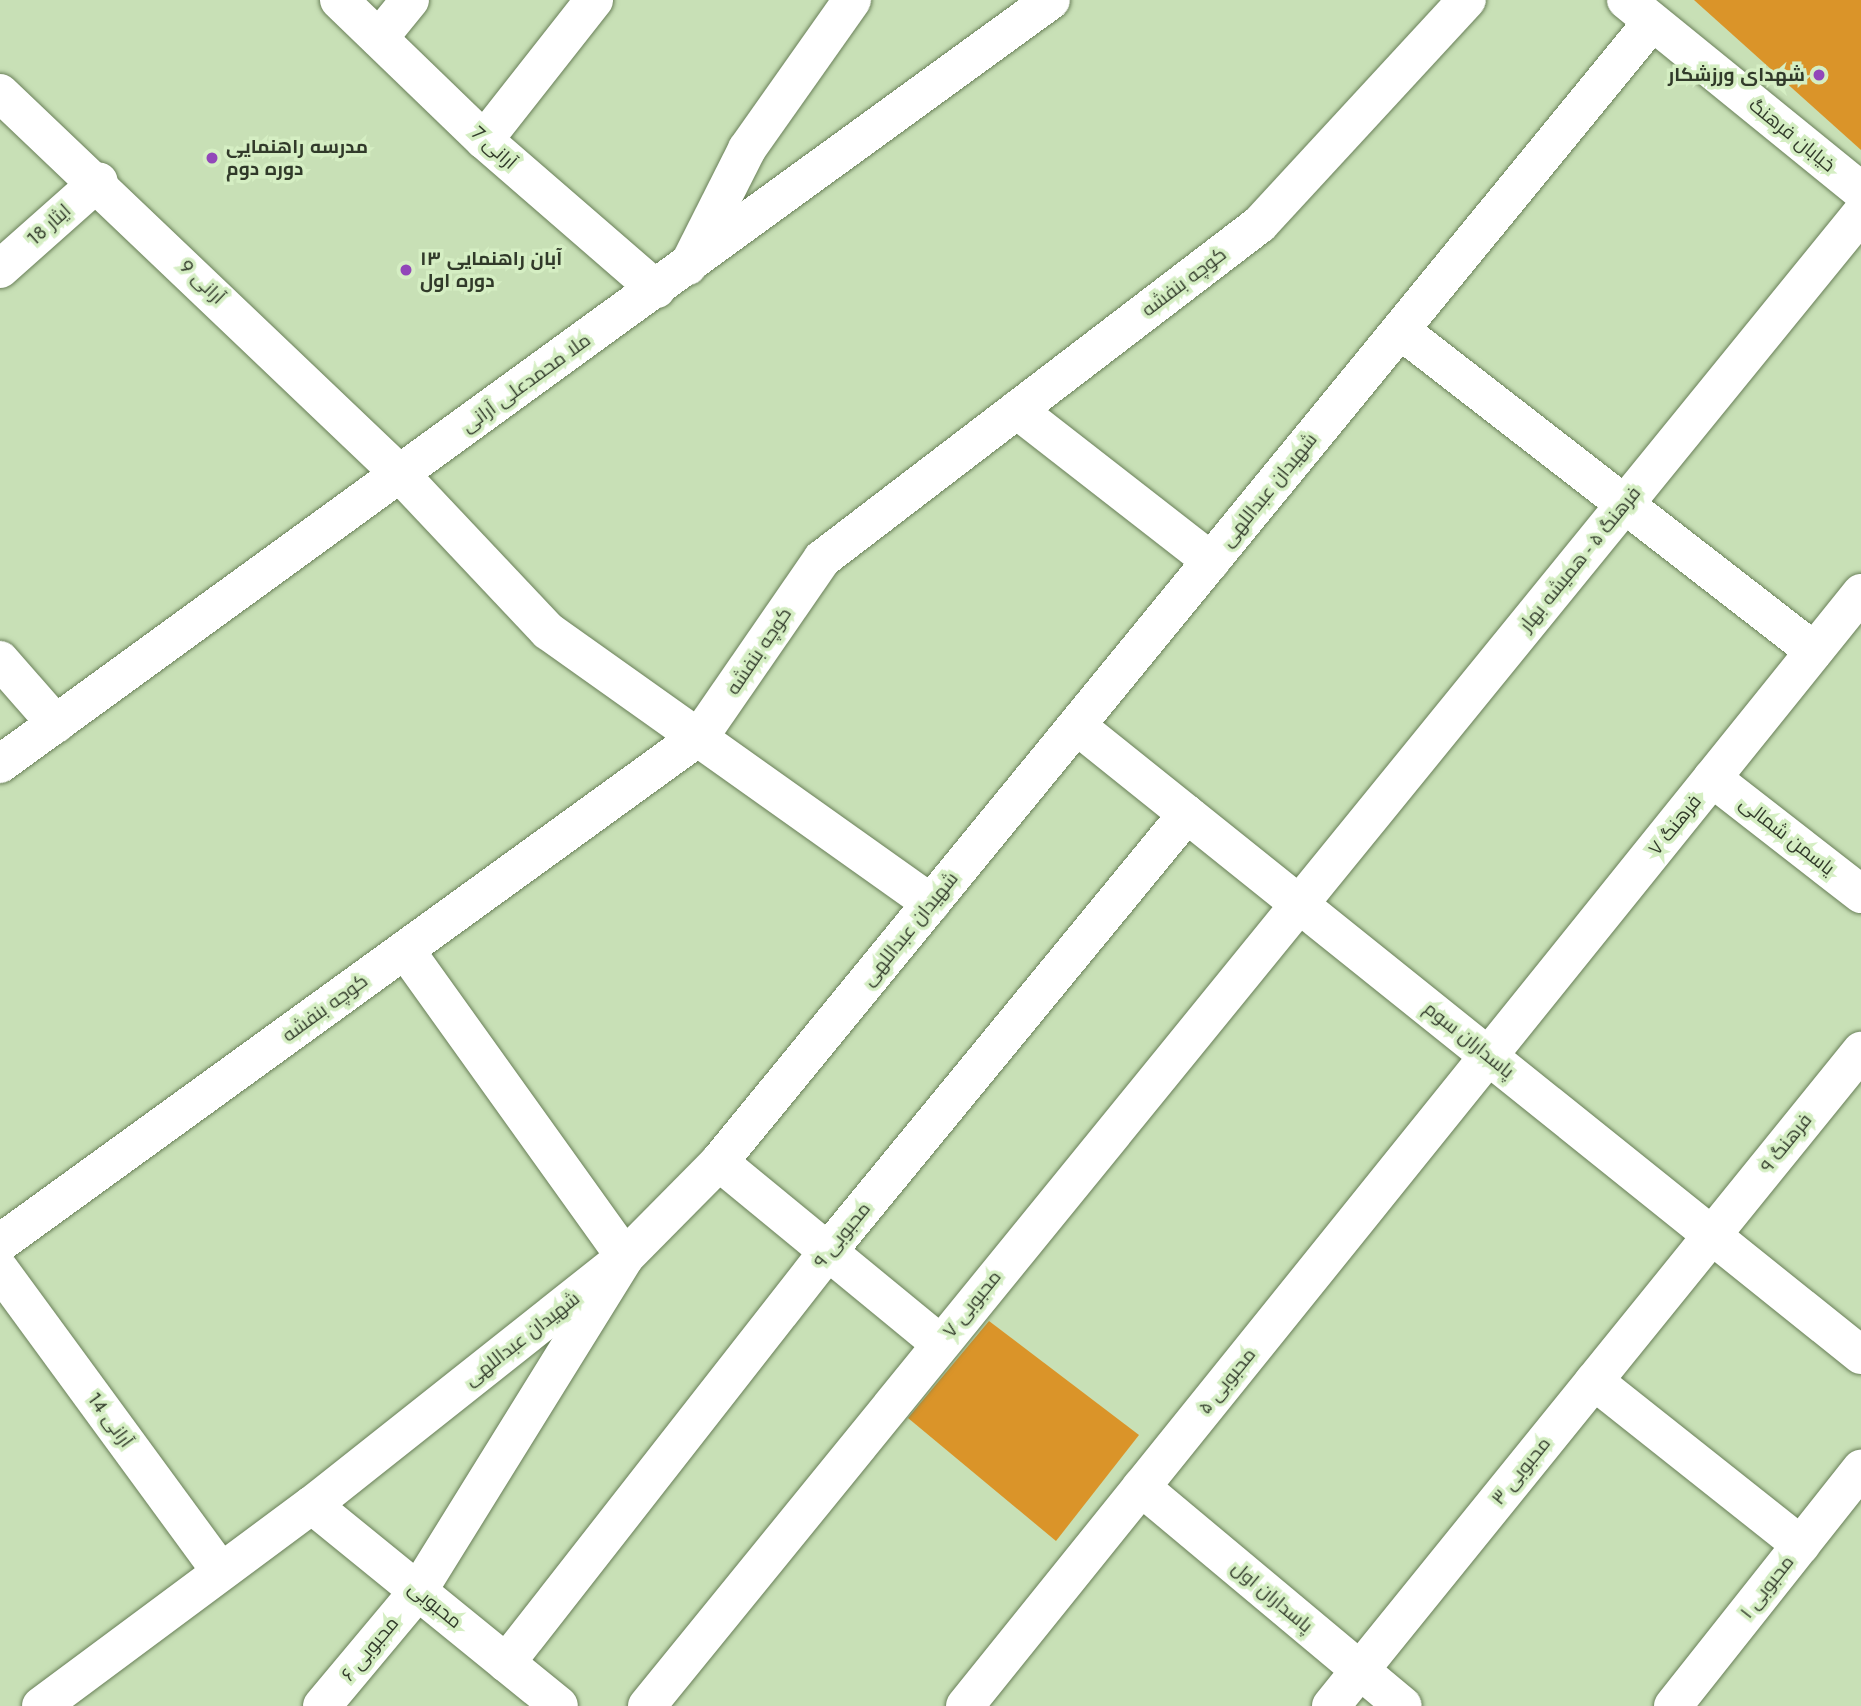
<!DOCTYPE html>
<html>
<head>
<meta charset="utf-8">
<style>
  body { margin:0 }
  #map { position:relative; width:1861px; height:1706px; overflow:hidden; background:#c8e0b6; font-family:Jost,Cairo,sans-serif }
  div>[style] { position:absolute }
  .green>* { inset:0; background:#da9429 }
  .roads { filter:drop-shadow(0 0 2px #697f58) drop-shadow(0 0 2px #697f58) }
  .minor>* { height:38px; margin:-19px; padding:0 19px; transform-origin:19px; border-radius:19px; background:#fff }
  .tertiary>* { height:38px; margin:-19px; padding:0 19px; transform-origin:19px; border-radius:19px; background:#fff }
  .dots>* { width:19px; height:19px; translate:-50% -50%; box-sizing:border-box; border:4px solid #d5eec3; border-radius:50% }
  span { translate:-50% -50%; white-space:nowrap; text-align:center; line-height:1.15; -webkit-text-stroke:7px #d5eec3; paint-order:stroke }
  .poi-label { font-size:19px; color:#313a2a; font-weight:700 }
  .right { translate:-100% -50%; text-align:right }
  .left { translate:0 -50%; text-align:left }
  .street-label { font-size:19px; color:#313a2a }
</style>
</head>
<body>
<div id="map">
  <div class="green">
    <i style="clip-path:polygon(1694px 0,1861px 0,1861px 150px)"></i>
    <i style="clip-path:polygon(989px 1321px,1139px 1435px,1056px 1541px,908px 1418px)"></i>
  </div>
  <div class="roads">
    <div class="minor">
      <i style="left:339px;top:0;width:202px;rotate:44deg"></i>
      <i style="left:484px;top:140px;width:228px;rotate:40.9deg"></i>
      <i style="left:1626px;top:0;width:303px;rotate:39.1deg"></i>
      <i style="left:379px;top:38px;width:49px;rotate:-50.8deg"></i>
      <i style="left:0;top:93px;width:552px;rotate:43.61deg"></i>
      <i style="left:400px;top:474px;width:216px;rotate:46.7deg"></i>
      <i style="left:548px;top:631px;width:470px;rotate:35.4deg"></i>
      <i style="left:484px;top:140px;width:178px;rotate:-51.8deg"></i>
      <i style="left:688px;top:266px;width:131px;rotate:-63.2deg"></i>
      <i style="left:747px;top:149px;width:182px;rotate:-54.8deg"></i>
      <i style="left:0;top:269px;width:132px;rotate:-41.6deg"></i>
      <i style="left:1400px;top:330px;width:524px;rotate:37.79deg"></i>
      <i style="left:1017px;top:410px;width:246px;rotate:37.9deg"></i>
      <i style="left:0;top:660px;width:85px;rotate:48.8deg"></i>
      <i style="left:1077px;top:726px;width:1005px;rotate:38.74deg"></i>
      <i style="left:1712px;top:778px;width:189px;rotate:37.9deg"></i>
      <i style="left:719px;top:1162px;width:285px;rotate:39.4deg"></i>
      <i style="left:0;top:1243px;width:864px;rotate:-35.92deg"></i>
      <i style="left:700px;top:736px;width:215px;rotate:-55.4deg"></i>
      <i style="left:822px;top:559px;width:551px;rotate:-37.41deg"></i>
      <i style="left:1260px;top:224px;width:305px;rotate:-47.3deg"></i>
      <i style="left:0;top:1270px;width:373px;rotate:53.8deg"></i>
      <i style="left:1594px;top:1381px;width:264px;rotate:38.4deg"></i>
      <i style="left:1141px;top:1487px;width:341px;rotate:39.9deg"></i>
      <i style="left:312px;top:1505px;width:318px;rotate:39.1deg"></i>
      <i style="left:506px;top:1663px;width:524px;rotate:-51.97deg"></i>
      <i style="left:829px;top:1250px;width:564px;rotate:-50.61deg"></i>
      <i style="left:41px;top:1706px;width:337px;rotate:-36.6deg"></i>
      <i style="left:312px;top:1505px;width:399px;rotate:-38.4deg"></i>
      <i style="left:625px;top:1257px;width:134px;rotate:-45.3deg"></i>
      <i style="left:719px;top:1162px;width:1473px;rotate:-50.7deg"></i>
      <i style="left:322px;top:1706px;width:150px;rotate:-50.1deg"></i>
      <i style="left:418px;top:1591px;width:393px;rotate:-58.2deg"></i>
      <i style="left:625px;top:1257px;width:378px;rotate:-125.6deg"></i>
      <i style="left:647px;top:1706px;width:1924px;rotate:-50.87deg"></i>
      <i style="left:965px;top:1706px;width:1429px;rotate:-51.16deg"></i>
      <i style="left:1331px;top:1706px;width:843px;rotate:-51.02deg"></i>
      <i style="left:1673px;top:1706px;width:303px;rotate:-51.6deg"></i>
    </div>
    <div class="tertiary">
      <i style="left:0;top:764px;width:1299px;rotate:-36.01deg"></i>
    </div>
  </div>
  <div class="dots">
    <i style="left:1819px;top:75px;background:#9247b9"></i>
    <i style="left:212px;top:158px;background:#9247b9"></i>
    <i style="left:406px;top:270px;background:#9247b9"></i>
  </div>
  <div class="poi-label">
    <span class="right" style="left:1805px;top:75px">شهدای ورزشکار</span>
    <span class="left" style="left:226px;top:158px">مدرسه راهنمایی<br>دوره دوم</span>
    <span class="left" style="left:420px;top:270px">۱۳ آبان راهنمایی<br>دوره اول</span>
  </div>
  <div class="street-label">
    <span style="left:1792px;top:135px;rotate:39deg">خیابان فرهنگ</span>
    <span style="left:494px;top:148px;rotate:42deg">آرانی 7</span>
    <span style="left:49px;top:225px;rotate:-42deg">ایثار 18</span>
    <span style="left:202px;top:282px;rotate:44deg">آرانی 9</span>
    <span style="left:1184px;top:282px;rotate:-37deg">کوچه بنفشه</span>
    <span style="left:526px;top:383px;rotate:-36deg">ملا محمدعلی آرانی</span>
    <span style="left:1269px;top:490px;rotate:-51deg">شهیدان عبداللهی</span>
    <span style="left:1580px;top:559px;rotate:-51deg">فرهنگ ۵ - همیشه بهار</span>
    <span style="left:759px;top:651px;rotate:-56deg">کوچه بنفشه</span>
    <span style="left:1675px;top:825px;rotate:-51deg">فرهنگ ۷</span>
    <span style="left:1787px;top:836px;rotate:38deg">یاسمن شمالی</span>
    <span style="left:910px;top:929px;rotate:-51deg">شهیدان عبداللهی</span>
    <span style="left:325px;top:1008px;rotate:-36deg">کوچه بنفشه</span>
    <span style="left:1469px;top:1040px;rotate:39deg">پاسداران سوم</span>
    <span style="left:1786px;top:1143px;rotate:-51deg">فرهنگ ۹</span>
    <span style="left:842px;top:1235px;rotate:-51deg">محبوبی ۹</span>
    <span style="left:972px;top:1304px;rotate:-51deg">محبوبی ۷</span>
    <span style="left:522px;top:1339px;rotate:-38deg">شهیدان عبداللهی</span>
    <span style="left:1227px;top:1381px;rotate:-51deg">محبوبی ۵</span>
    <span style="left:110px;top:1420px;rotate:54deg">آرانی 14</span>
    <span style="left:1521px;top:1471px;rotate:-51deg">محبوبی ۳</span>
    <span style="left:1767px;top:1587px;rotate:-52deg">محبوبی ۱</span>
    <span style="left:1272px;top:1597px;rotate:40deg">پاسداران اول</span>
    <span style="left:435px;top:1605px;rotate:39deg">محبوبی</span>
    <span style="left:370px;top:1649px;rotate:-50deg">محبوبی ۶</span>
  </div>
</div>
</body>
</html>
